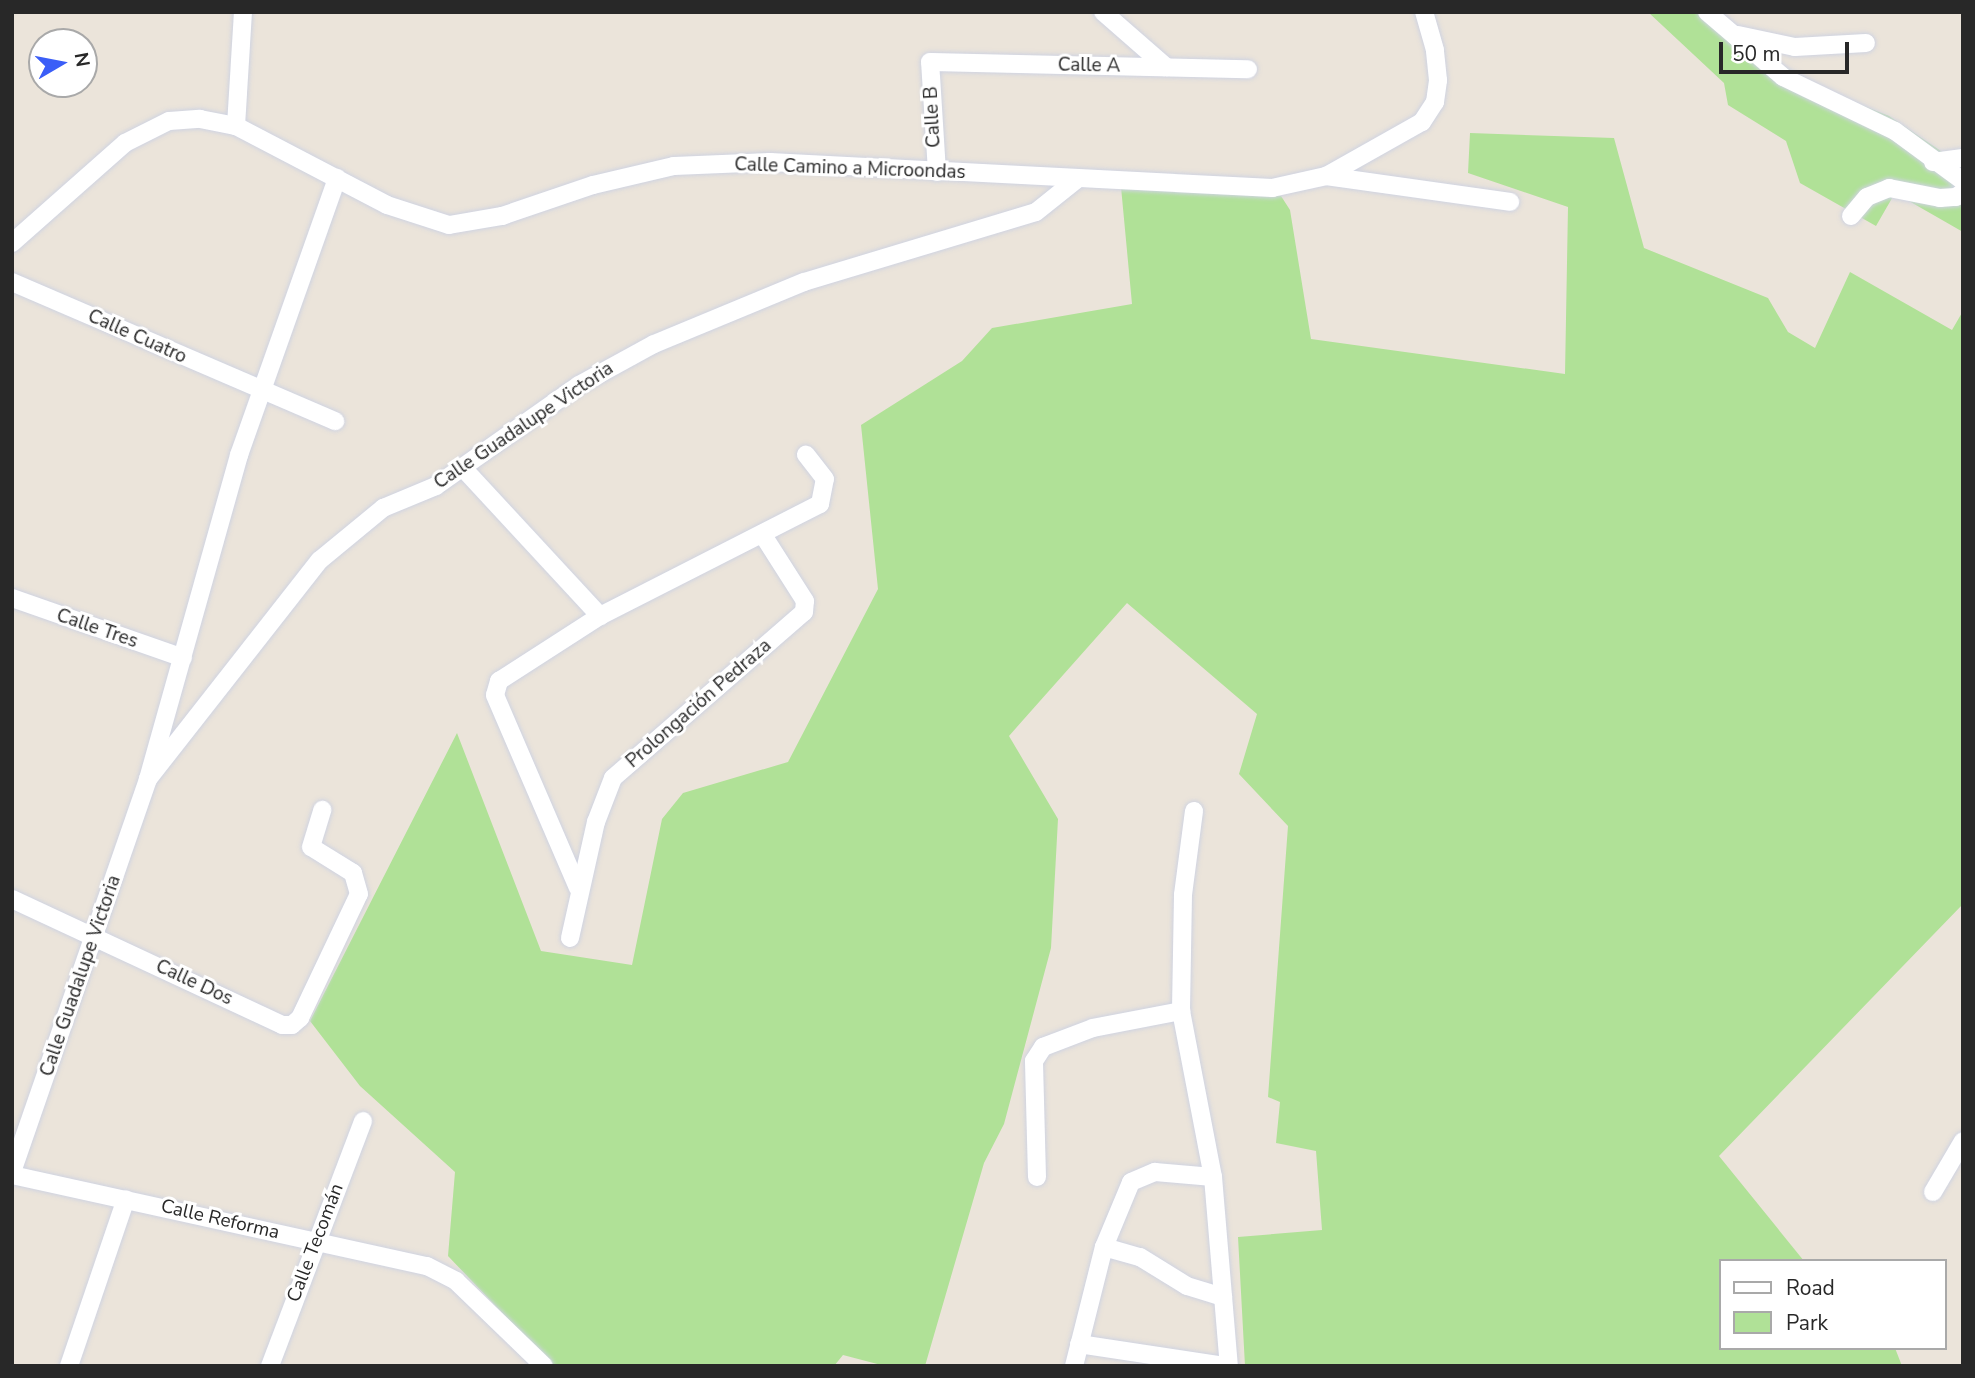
<!DOCTYPE html>
<html>
<head>
<meta charset="utf-8">
<style>
  body { margin:0 }
  #map { position:relative; width:1975px; height:1378px; overflow:hidden; background:#ebe4da; font-family:"Nunito Sans",sans-serif }
  div>[style] { position:absolute }
  .green>* { inset:0; background:#b0e197 }
  .roads { filter:drop-shadow(0 0 2px #cfd3e1) drop-shadow(0 0 2px #cfd3e1) }
  .street>* { height:18px; margin:-9px; padding:0 9px; transform-origin:9px; border-radius:9px; background:#fff }
  span { translate:-50% -50%; white-space:nowrap; text-align:center; line-height:1.15; -webkit-text-stroke:6px #fff; paint-order:stroke }
  .street-label { font-size:19px; color:#282828 }
  .frame { position:absolute; inset:0; border:14px solid #282828; pointer-events:none }
  .legend { position:absolute; left:1719px; top:1259px; width:228px; height:91px; box-sizing:border-box; background:#fff; border:2px solid #a9a9a9; margin:0; padding:9px 12px; list-style:none; font-size:21px; color:#282828 }
  .legend li { display:flex; align-items:center; gap:14px; height:35px }
  .legend b { width:35px; border:2px solid #a9a9a9 }
  .north { position:absolute; left:28px; top:28px; width:70px; height:70px; box-sizing:border-box; background:#fff; border:2px solid #a9a9a9; border-radius:50%; rotate:80deg; font-size:19px; font-weight:700; line-height:28px; text-align:center; color:#282828 }
  .north::after { content:''; display:block; margin:auto; width:24px; height:32px; background:#3b5ef7; clip-path:polygon(50% 0,100% 100%,50% 72%,0 100%) }
  .scale { position:absolute; left:1719px; top:42px; width:130px; height:32px; box-sizing:border-box; border:4px solid #282828; border-top:0; padding-left:9px; font-size:21px; line-height:24px; white-space:nowrap; color:#282828; -webkit-text-stroke:5px #fff; paint-order:stroke }
</style>
</head>
<body>
<div id="map">
  <div class="green">
    <i style="clip-path:polygon(1648px 12px,1720px 12px,1764px 55px,1826px 91px,1889px 116px,1963px 166px,1963px 232px,1895px 193px,1876px 226px,1800px 183px,1786px 141px,1728px 105px,1724px 83px)"></i>
    <i style="clip-path:polygon(1470px 133px,1614px 138px,1644px 248px,1768px 298px,1788px 332px,1815px 348px,1850px 272px,1952px 330px,1963px 311px,1963px 904px,1719px 1156px,1804px 1261px,1721px 1261px,1721px 1348px,1895px 1348px,1902px 1366px,1245px 1366px,1238px 1237px,1322px 1230px,1316px 1151px,1276px 1143px,1280px 1102px,1268px 1097px,1288px 826px,1239px 774px,1257px 714px,1127px 603px,1009px 736px,1058px 819px,1051px 948px,1004px 1124px,984px 1163px,925px 1366px,885px 1366px,843px 1355px,834px 1366px,553px 1366px,448px 1256px,455px 1172px,360px 1086px,310px 1021px,457px 733px,541px 951px,632px 965px,662px 819px,683px 793px,788px 762px,878px 589px,861px 425px,962px 361px,992px 328px,1132px 304px,1121px 187px,1281px 196px,1290px 210px,1311px 339px,1565px 374px,1568px 207px,1468px 173px)"></i>
  </div>
  <div class="roads">
    <div class="street">
      <i style="left:1103px;top:12px;width:84px;rotate:41.1deg"></i>
      <i style="left:1707px;top:12px;width:100px;rotate:40.5deg"></i>
      <i style="left:1783px;top:77px;width:124px;rotate:25.7deg"></i>
      <i style="left:1895px;top:131px;width:84px;rotate:36.3deg"></i>
      <i style="left:1738px;top:35px;width:58px;rotate:11.9deg"></i>
      <i style="left:1795px;top:47px;width:71px;rotate:-3.2deg"></i>
      <i style="left:236px;top:126px;width:114px;rotate:-86.5deg"></i>
      <i style="left:1933px;top:162px;width:30px;rotate:-8deg"></i>
      <i style="left:937px;top:172px;width:110px;rotate:-93.6deg"></i>
      <i style="left:930px;top:62px;width:318px;rotate:1.3deg"></i>
      <i style="left:1326px;top:176px;width:186px;rotate:8deg"></i>
      <i style="left:1851px;top:216px;width:25px;rotate:-50deg"></i>
      <i style="left:1867px;top:197px;width:24px;rotate:-22deg"></i>
      <i style="left:1889px;top:188px;width:52px;rotate:11.1deg"></i>
      <i style="left:1940px;top:198px;width:16px;rotate:-4deg"></i>
      <i style="left:1956px;top:197px;width:9px;rotate:-36deg"></i>
      <i style="left:12px;top:243px;width:151px;rotate:-41.5deg"></i>
      <i style="left:125px;top:143px;width:49px;rotate:-26.6deg"></i>
      <i style="left:169px;top:121px;width:31px;rotate:-4deg"></i>
      <i style="left:200px;top:119px;width:37px;rotate:11deg"></i>
      <i style="left:236px;top:126px;width:170px;rotate:27.6deg"></i>
      <i style="left:387px;top:205px;width:65px;rotate:17.9deg"></i>
      <i style="left:449px;top:225px;width:54px;rotate:-9.6deg"></i>
      <i style="left:502px;top:216px;width:96px;rotate:-18.8deg"></i>
      <i style="left:593px;top:185px;width:83px;rotate:-13.2deg"></i>
      <i style="left:674px;top:166px;width:96px;rotate:-2.4deg"></i>
      <i style="left:770px;top:162px;width:503px;rotate:2.96deg"></i>
      <i style="left:1272px;top:188px;width:55px;rotate:-12.5deg"></i>
      <i style="left:1326px;top:176px;width:110px;rotate:-29.4deg"></i>
      <i style="left:1422px;top:122px;width:24px;rotate:-57deg"></i>
      <i style="left:1435px;top:102px;width:22px;rotate:-82deg"></i>
      <i style="left:1438px;top:80px;width:30px;rotate:-96deg"></i>
      <i style="left:1435px;top:50px;width:40px;rotate:-106deg"></i>
      <i style="left:12px;top:282px;width:352px;rotate:23.3deg"></i>
      <i style="left:463px;top:468px;width:202px;rotate:47.2deg"></i>
      <i style="left:12px;top:598px;width:181px;rotate:19.3deg"></i>
      <i style="left:148px;top:779px;width:278px;rotate:-51.9deg"></i>
      <i style="left:320px;top:560px;width:82px;rotate:-39.5deg"></i>
      <i style="left:383px;top:508px;width:57px;rotate:-22.5deg"></i>
      <i style="left:436px;top:486px;width:175px;rotate:-35.2deg"></i>
      <i style="left:579px;top:385px;width:85px;rotate:-28.7deg"></i>
      <i style="left:654px;top:344px;width:162px;rotate:-22.5deg"></i>
      <i style="left:804px;top:282px;width:242px;rotate:-16.8deg"></i>
      <i style="left:1036px;top:212px;width:51px;rotate:-38.7deg"></i>
      <i style="left:1194px;top:811px;width:85px;rotate:97.5deg"></i>
      <i style="left:1183px;top:895px;width:116px;rotate:91deg"></i>
      <i style="left:1181px;top:1011px;width:169px;rotate:79.1deg"></i>
      <i style="left:1213px;top:1177px;width:190px;rotate:85.2deg"></i>
      <i style="left:578px;top:888px;width:210px;rotate:-113.3deg"></i>
      <i style="left:495px;top:695px;width:15px;rotate:-74deg"></i>
      <i style="left:499px;top:681px;width:120px;rotate:-32.8deg"></i>
      <i style="left:600px;top:616px;width:247px;rotate:-27deg"></i>
      <i style="left:820px;top:504px;width:25px;rotate:-79deg"></i>
      <i style="left:825px;top:479px;width:31px;rotate:-128deg"></i>
      <i style="left:12px;top:899px;width:298px;rotate:25deg"></i>
      <i style="left:282px;top:1025px;width:10px"></i>
      <i style="left:292px;top:1025px;width:11px;rotate:-41deg"></i>
      <i style="left:300px;top:1018px;width:137px;rotate:-64.6deg"></i>
      <i style="left:359px;top:894px;width:22px;rotate:-106deg"></i>
      <i style="left:353px;top:873px;width:49px;rotate:-148.2deg"></i>
      <i style="left:311px;top:847px;width:39px;rotate:-73deg"></i>
      <i style="left:570px;top:938px;width:119px;rotate:-77.4deg"></i>
      <i style="left:596px;top:822px;width:47px;rotate:-68.9deg"></i>
      <i style="left:613px;top:778px;width:253px;rotate:-41deg"></i>
      <i style="left:804px;top:612px;width:11px;rotate:-85deg"></i>
      <i style="left:805px;top:601px;width:78px;rotate:-122.5deg"></i>
      <i style="left:12px;top:1172px;width:416px;rotate:-70.9deg"></i>
      <i style="left:148px;top:779px;width:337px;rotate:-74.3deg"></i>
      <i style="left:239px;top:455px;width:294px;rotate:-70.5deg"></i>
      <i style="left:12px;top:1175px;width:425px;rotate:12.4deg"></i>
      <i style="left:427px;top:1266px;width:33px;rotate:27deg"></i>
      <i style="left:456px;top:1281px;width:122px;rotate:44deg"></i>
      <i style="left:1037px;top:1177px;width:116px;rotate:-91.5deg"></i>
      <i style="left:1034px;top:1061px;width:17px;rotate:-57deg"></i>
      <i style="left:1043px;top:1047px;width:53px;rotate:-20.8deg"></i>
      <i style="left:1093px;top:1028px;width:90px;rotate:-10.9deg"></i>
      <i style="left:1933px;top:1192px;width:59px;rotate:-59.5deg"></i>
      <i style="left:1104px;top:1247px;width:37px;rotate:16deg"></i>
      <i style="left:1140px;top:1257px;width:55px;rotate:31.7deg"></i>
      <i style="left:1187px;top:1286px;width:38px;rotate:17deg"></i>
      <i style="left:1079px;top:1344px;width:147px;rotate:8.6deg"></i>
      <i style="left:69px;top:1366px;width:176px;rotate:-71.2deg"></i>
      <i style="left:270px;top:1366px;width:262px;rotate:-69.2deg"></i>
      <i style="left:1074px;top:1366px;width:123px;rotate:-75.9deg"></i>
      <i style="left:1104px;top:1247px;width:70px;rotate:-67.4deg"></i>
      <i style="left:1131px;top:1182px;width:26px;rotate:-23deg"></i>
      <i style="left:1155px;top:1172px;width:58px;rotate:4.9deg"></i>
    </div>
  </div>
  <div class="street-label">
    <span style="left:1089px;top:66px;rotate:1deg">Calle A</span>
    <span style="left:933px;top:117px;rotate:-93deg">Calle B</span>
    <span style="left:850px;top:169px;rotate:2deg">Calle Camino a Microondas</span>
    <span style="left:137px;top:337px;rotate:24deg">Calle Cuatro</span>
    <span style="left:524px;top:426px;rotate:-34deg">Calle Guadalupe Victoria</span>
    <span style="left:97px;top:629px;rotate:19deg">Calle Tres</span>
    <span style="left:699px;top:704px;rotate:-41deg">Prolongación Pedraza</span>
    <span style="left:81px;top:976px;rotate:-71deg">Calle Guadalupe Victoria</span>
    <span style="left:194px;top:983px;rotate:25deg">Calle Dos</span>
    <span style="left:220px;top:1220px;rotate:13deg">Calle Reforma</span>
    <span style="left:316px;top:1243px;rotate:-69deg">Calle Tecomán</span>
  </div>
  <div class="frame"></div>
  <ul class="legend">
  <li><b style="height:9px;background:#fff"></b>Road</li>
  <li><b style="height:19px;background:#b0e197"></b>Park</li>
  </ul>
  <div class="north">N</div>
  <div class="scale">50 m</div>
</div>
</body>
</html>
